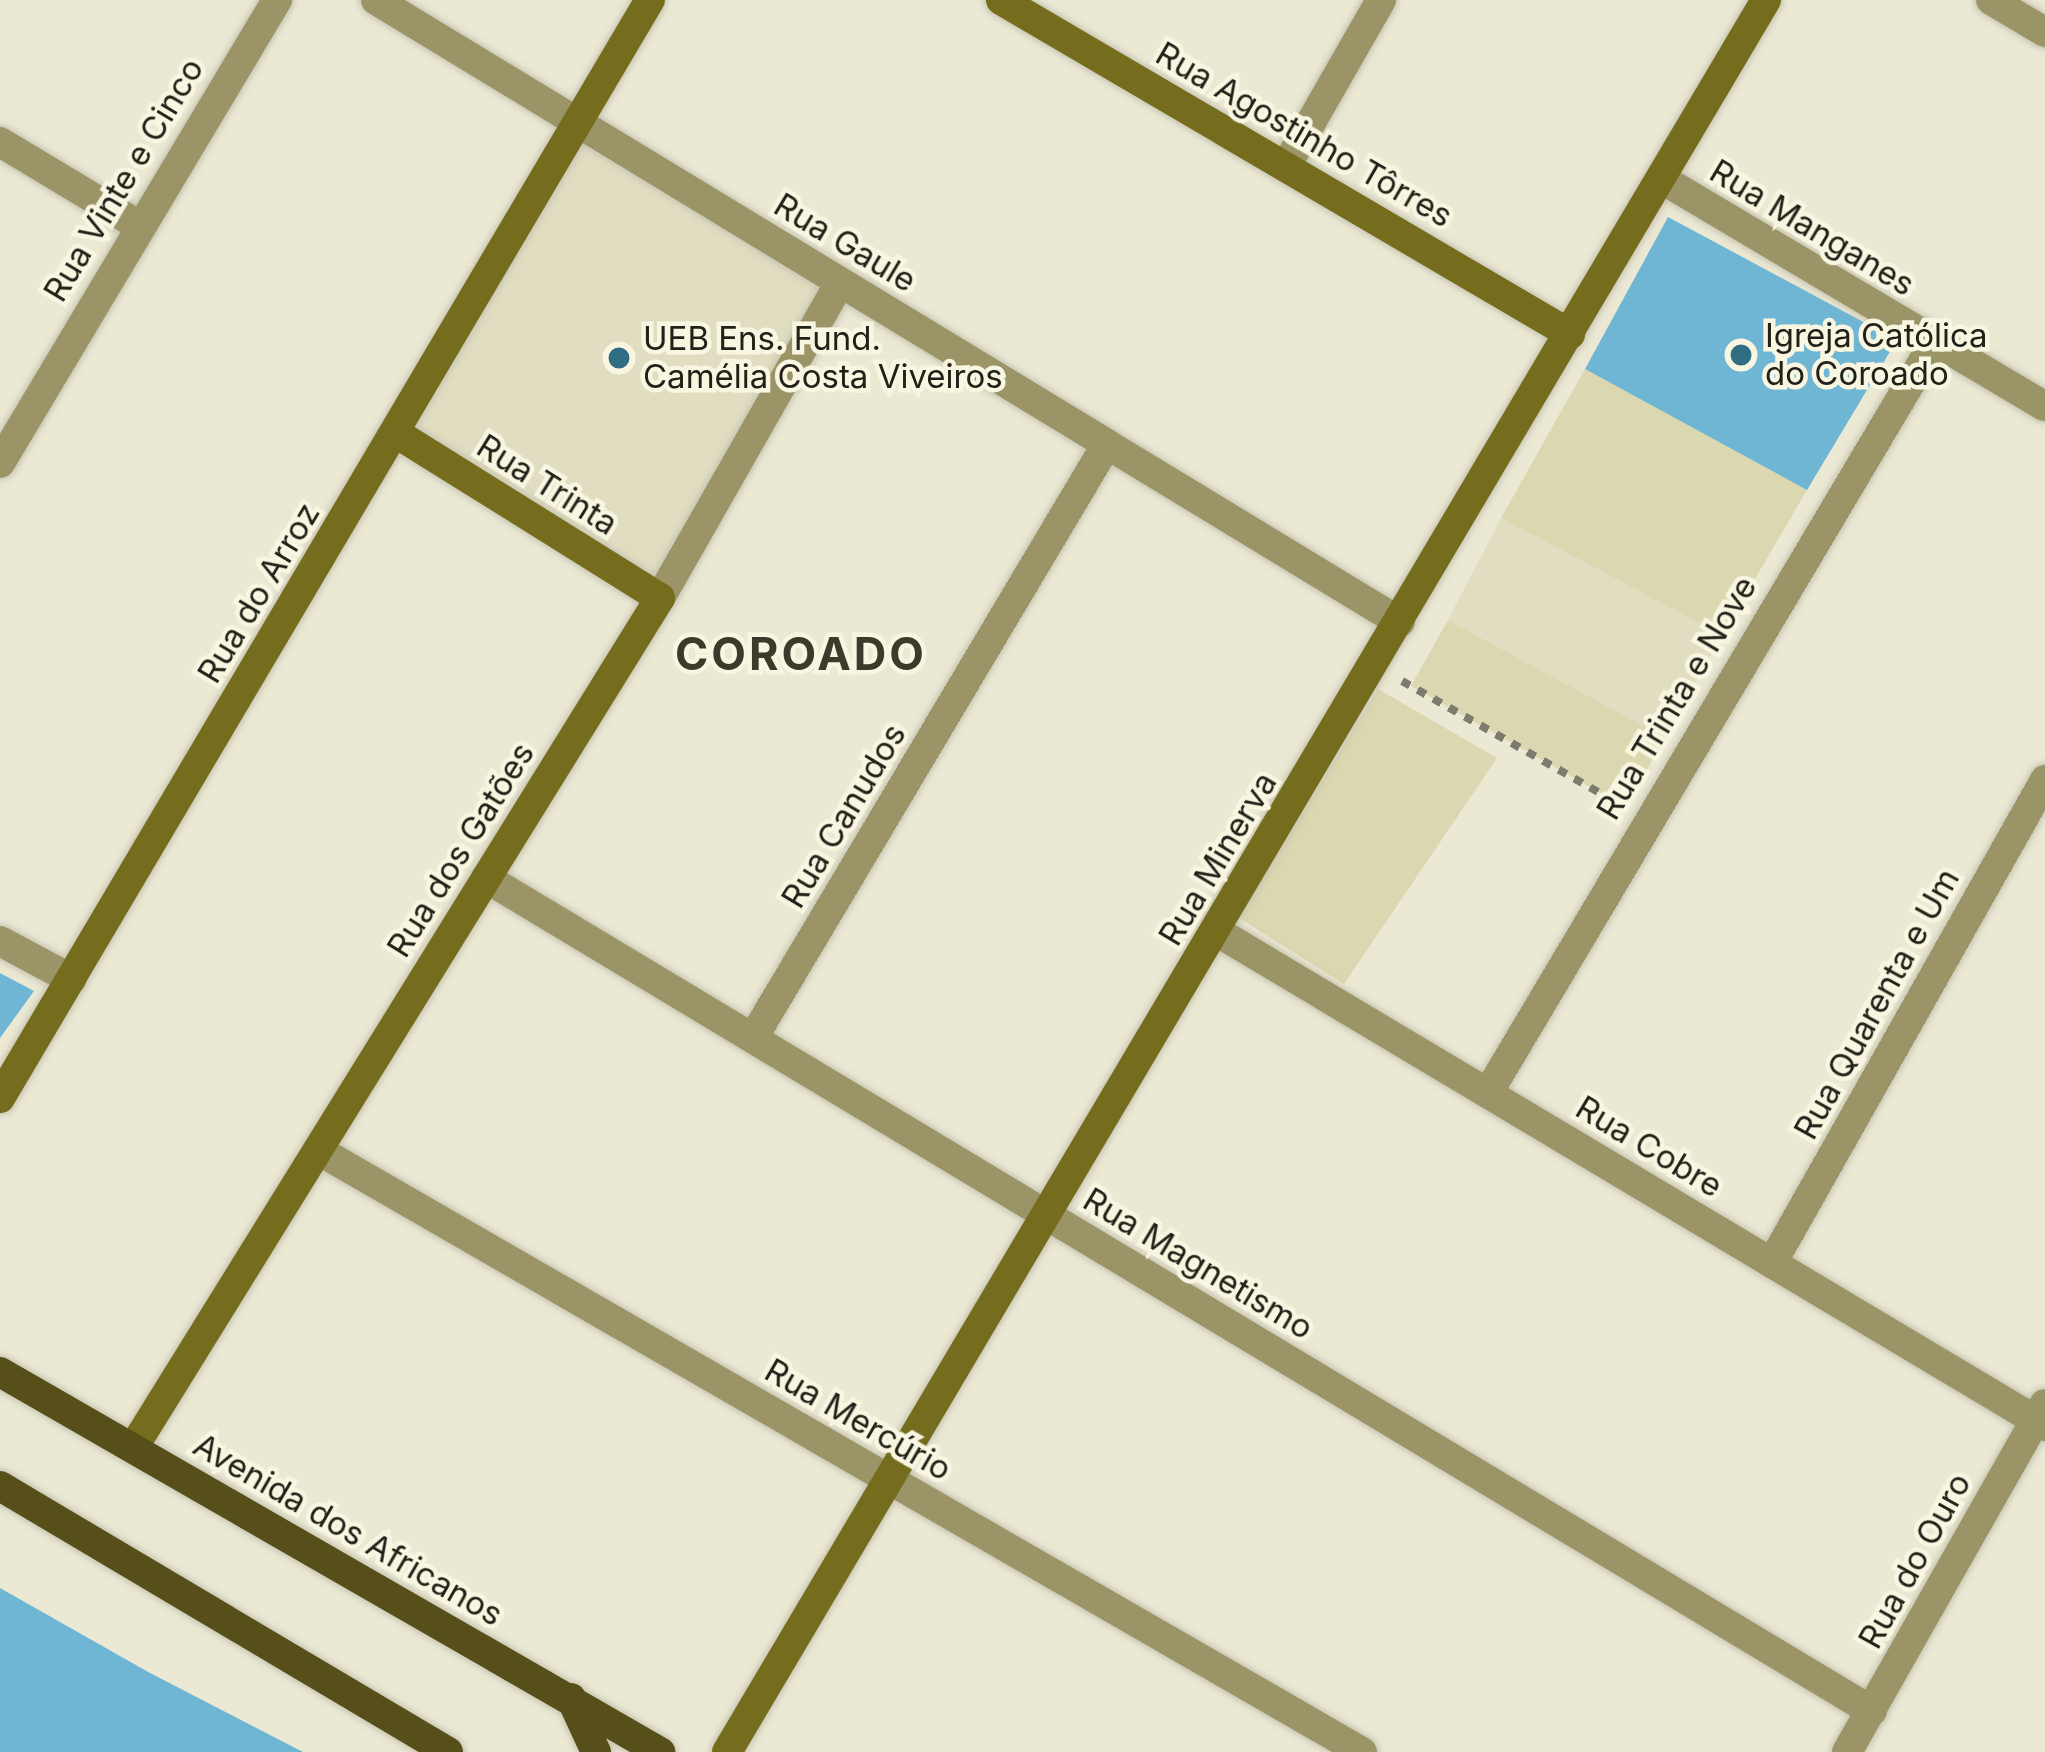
<!DOCTYPE html>
<html>
<head>
<meta charset="utf-8">
<style>
  body { margin:0 }
  #map { position:relative; width:2045px; height:1752px; overflow:hidden; background:#ebe9d4; font-family:Inter,sans-serif }
  div>[style] { position:absolute }
  .built>* { inset:0; background:#e0ddc1 }
  .green>* { inset:0; background:#dbd7b0 }
  .building>* { inset:0; background:#6fb6d4 }
  .path>* { height:8px; margin-top:-4px; transform-origin:0; background:repeating-linear-gradient(90deg,#7c7b6d 0 9px,transparent 0 18px) }
  .roads { filter:drop-shadow(0 0 3px #c7c5b2) drop-shadow(0 0 3px #c7c5b2) }
  .street>* { height:30px; margin:-15px; padding:0 15px; transform-origin:15px; border-radius:15px; background:#9a9466 }
  .secondary>* { height:30px; margin:-15px; padding:0 15px; transform-origin:15px; border-radius:15px; background:#766c1d }
  .primary>* { height:30px; margin:-15px; padding:0 15px; transform-origin:15px; border-radius:15px; background:#564f1a }
  .dots>* { width:33px; height:33px; translate:-50% -50%; box-sizing:border-box; border:6px solid #f8f6e1; border-radius:50% }
  span { translate:-50% -50%; white-space:nowrap; text-align:center; line-height:1.15; -webkit-text-stroke:9px #f8f6e1; paint-order:stroke }
  .street-label { font-size:33px; color:#212119 }
  .poi-label { font-size:33px; color:#212119 }
  .left { translate:0 -50%; text-align:left }
  .district-label { font-size:45px; color:#3c3a2a; font-weight:700; letter-spacing:3px }
</style>
</head>
<body>
<div id="map">
  <div class="built">
    <i style="clip-path:polygon(579px 124px,840px 283px,660px 598px,396px 433px)"></i>
    <i style="clip-path:polygon(1501px 518px,1722px 635px,1664px 737px,1448px 620px)"></i>
  </div>
  <div class="green">
    <i style="clip-path:polygon(1585px 369px,1807px 490px,1722px 635px,1501px 518px)"></i>
    <i style="clip-path:polygon(1448px 620px,1664px 737px,1627px 808px,1411px 686px)"></i>
    <i style="clip-path:polygon(1378px 689px,1497px 758px,1344px 984px,1239px 918px)"></i>
  </div>
  <div class="building">
    <i style="clip-path:polygon(1668px 217px,1897px 340px,1807px 490px,1585px 369px)"></i>
    <i style="clip-path:polygon(0 973px,34px 991px,0 1038px)"></i>
    <i style="clip-path:polygon(0 1588px,150px 1673px,303px 1752px,0 1752px)"></i>
  </div>
  <div class="path">
    <i style="left:1402px;top:681px;width:248px;rotate:29.5deg"></i>
  </div>
  <div class="roads">
    <div class="street">
      <i style="left:376px;top:0;width:1198px;rotate:31.28deg"></i>
      <i style="left:1991px;top:0;width:63px;rotate:30.7deg"></i>
      <i style="left:0;top:142px;width:157px;rotate:31deg"></i>
      <i style="left:1286px;top:166px;width:191px;rotate:-60.2deg"></i>
      <i style="left:1667px;top:182px;width:439px;rotate:30.7deg"></i>
      <i style="left:0;top:463px;width:540px;rotate:-59.11deg"></i>
      <i style="left:660px;top:598px;width:363px;rotate:-60.3deg"></i>
      <i style="left:486px;top:878px;width:1617px;rotate:31.01deg"></i>
      <i style="left:1216px;top:931px;width:966px;rotate:30.84deg"></i>
      <i style="left:0;top:941px;width:81px;rotate:28.2deg"></i>
      <i style="left:753px;top:1038px;width:691px;rotate:-59.21deg"></i>
      <i style="left:1488px;top:1093px;width:873px;rotate:-59.26deg"></i>
      <i style="left:318px;top:1150px;width:1205px;rotate:29.97deg"></i>
      <i style="left:1772px;top:1263px;width:555px;rotate:-60.52deg"></i>
      <i style="left:1847px;top:1752px;width:400px;rotate:-60.4deg"></i>
    </div>
    <div class="secondary">
      <i style="left:1001px;top:0;width:660px;rotate:30.41deg"></i>
      <i style="left:0;top:1098px;width:1276px;rotate:-59.38deg"></i>
      <i style="left:133px;top:1448px;width:1000px;rotate:-58.2deg"></i>
      <i style="left:660px;top:598px;width:311px;rotate:-148deg"></i>
      <i style="left:727px;top:1752px;width:2037px;rotate:-59.33deg"></i>
    </div>
    <div class="primary">
      <i style="left:0;top:1372px;width:762px;rotate:29.93deg"></i>
      <i style="left:0;top:1486px;width:521px;rotate:30.7deg"></i>
      <i style="left:571px;top:1698px;width:60px;rotate:65.2deg"></i>
    </div>
  </div>
  <div class="dots">
    <i style="left:1741px;top:355px;background:#306c83"></i>
    <i style="left:619px;top:358px;background:#306c83"></i>
  </div>
  <div class="street-label">
    <span style="left:1304px;top:135px;rotate:30deg">Rua Agostinho Tôrres</span>
    <span style="left:124px;top:180px;rotate:-59deg">Rua Vinte e Cinco</span>
    <span style="left:1812px;top:228px;rotate:31deg">Rua Manganes</span>
    <span style="left:845px;top:243px;rotate:31deg">Rua Gaule</span>
    <span style="left:547px;top:485px;rotate:32deg">Rua Trinta</span>
    <span style="left:259px;top:593px;rotate:-59deg">Rua do Arroz</span>
    <span style="left:1677px;top:698px;rotate:-59deg">Rua Trinta e Nove</span>
    <span style="left:844px;top:816px;rotate:-59deg">Rua Canudos</span>
    <span style="left:461px;top:850px;rotate:-58deg">Rua dos Gatões</span>
    <span style="left:1218px;top:859px;rotate:-59deg">Rua Minerva</span>
    <span style="left:1877px;top:1004px;rotate:-61deg">Rua Quarenta e Um</span>
    <span style="left:1649px;top:1147px;rotate:31deg">Rua Cobre</span>
    <span style="left:1198px;top:1264px;rotate:31deg">Rua Magnetismo</span>
    <span style="left:858px;top:1420px;rotate:30deg">Rua Mercúrio</span>
    <span style="left:348px;top:1530px;rotate:30deg">Avenida dos Africanos</span>
    <span style="left:1915px;top:1561px;rotate:-61deg">Rua do Ouro</span>
  </div>
  <div class="poi-label">
    <span class="left" style="left:1765px;top:355px">Igreja Católica<br>do Coroado</span>
    <span class="left" style="left:643px;top:358px">UEB Ens. Fund.<br>Camélia Costa Viveiros</span>
  </div>
  <div class="district-label">
    <span style="left:801px;top:654px">COROADO</span>
  </div>
</div>
</body>
</html>
